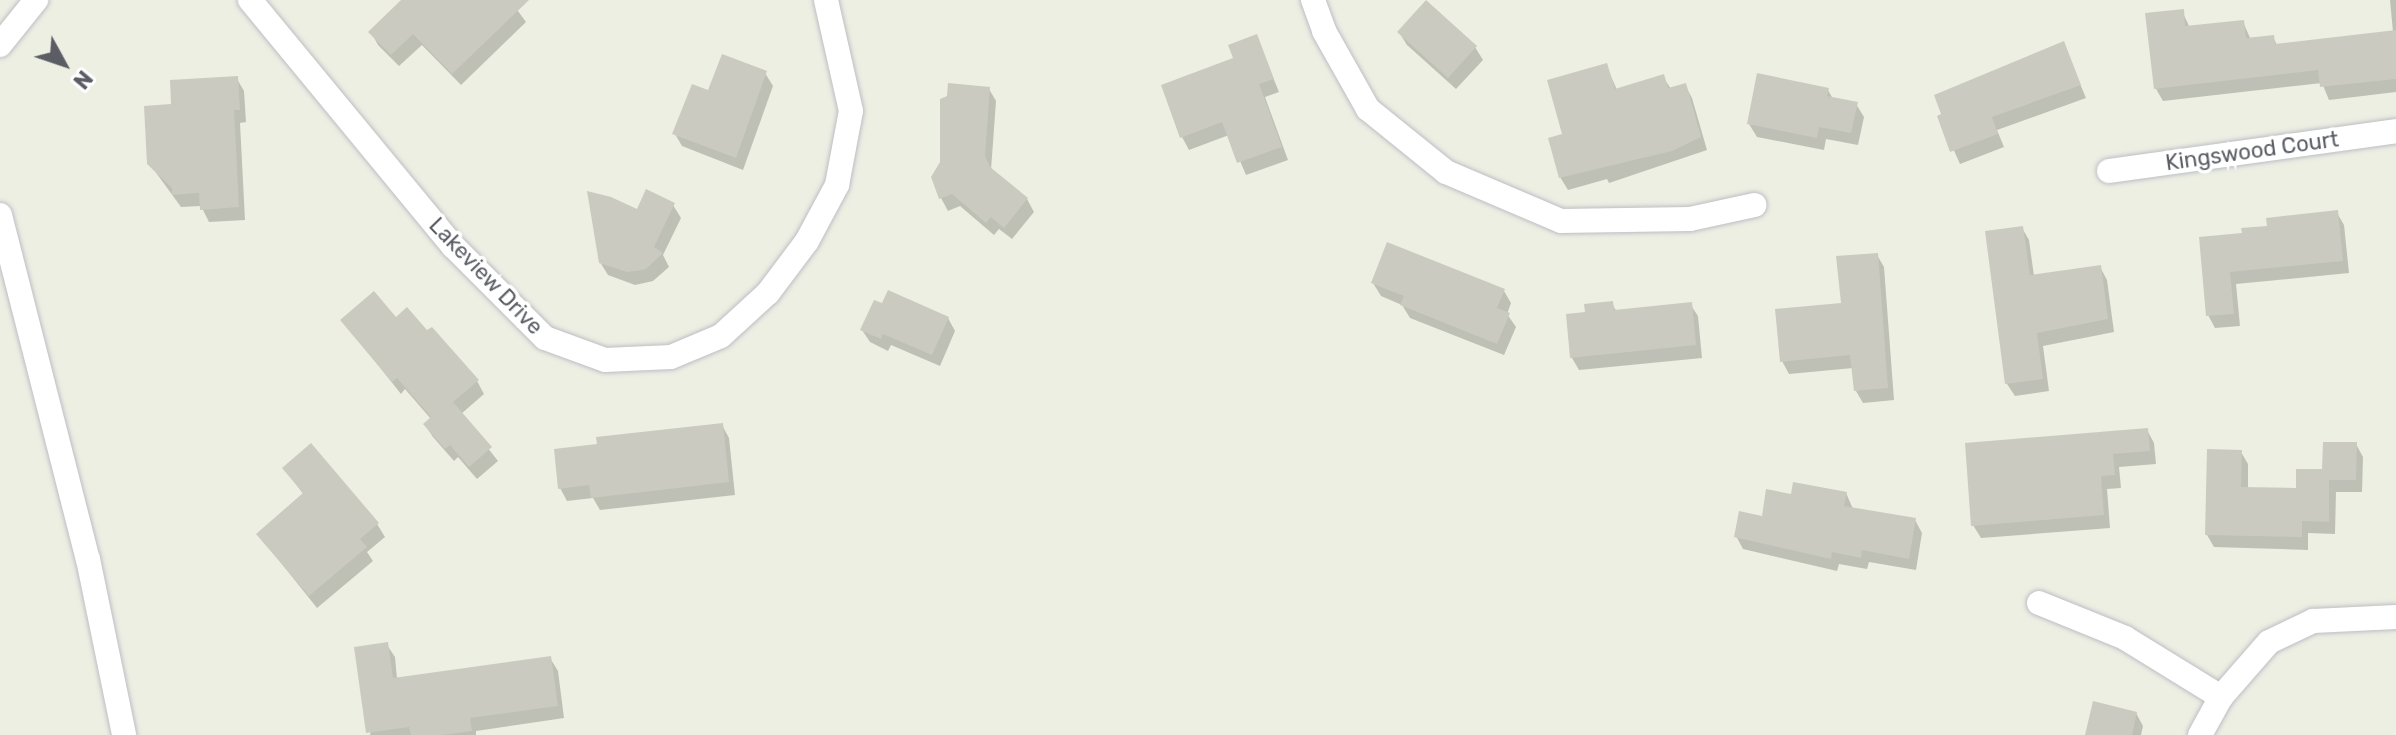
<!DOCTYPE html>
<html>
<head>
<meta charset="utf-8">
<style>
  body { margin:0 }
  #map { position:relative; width:2396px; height:735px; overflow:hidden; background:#eeefe3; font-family:Rubik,sans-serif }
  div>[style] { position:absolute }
  .shadow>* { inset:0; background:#0003 }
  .building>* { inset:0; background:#cacac0 }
  .roads { filter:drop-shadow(0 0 2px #bdbec5) drop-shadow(0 0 2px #bdbec5) }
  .street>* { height:24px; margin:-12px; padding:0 12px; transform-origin:12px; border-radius:12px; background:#fff }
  span { translate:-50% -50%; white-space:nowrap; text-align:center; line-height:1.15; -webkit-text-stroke:7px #fff; paint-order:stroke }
  .street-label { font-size:22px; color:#5b5d65 }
  .north { position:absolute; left:24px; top:24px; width:80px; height:80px; -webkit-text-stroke:6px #fff; paint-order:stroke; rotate:130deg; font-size:22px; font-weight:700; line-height:32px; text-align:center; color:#5b5d65 }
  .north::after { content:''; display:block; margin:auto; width:28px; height:36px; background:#5b5d65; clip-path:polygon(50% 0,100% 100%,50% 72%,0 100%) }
</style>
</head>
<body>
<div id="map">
  <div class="shadow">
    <i style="clip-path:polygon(406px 0,510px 0,526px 22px,461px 85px,422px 45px,399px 66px,378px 45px,371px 32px)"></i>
    <i style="clip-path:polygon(2390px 0,2396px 0,2396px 92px,2329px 100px,2322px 83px,2163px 101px,2156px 89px,2182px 11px,2190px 28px,2243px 22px,2251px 40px,2273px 37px,2277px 45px,2393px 32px)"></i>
    <i style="clip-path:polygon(1399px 32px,1475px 47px,1483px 60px,1456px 89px,1407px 45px)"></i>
    <i style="clip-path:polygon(1256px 36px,1279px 92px,1265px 97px,1288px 160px,1246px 175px,1229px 135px,1189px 150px,1182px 137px)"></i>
    <i style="clip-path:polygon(2063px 43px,2086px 98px,1997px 130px,2004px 147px,1960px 164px,1939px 117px)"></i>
    <i style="clip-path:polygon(1606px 65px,1617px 90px,1663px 77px,1671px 89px,1685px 85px,1692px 98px,1707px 150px,1609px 183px,1607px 179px,1568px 190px,1560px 177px,1565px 136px)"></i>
    <i style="clip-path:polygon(765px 73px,773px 86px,743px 170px,682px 146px,675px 134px,709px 93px)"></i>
    <i style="clip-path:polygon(237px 79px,244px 91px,246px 122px,240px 123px,245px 220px,209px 222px,201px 206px,181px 207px,149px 163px,173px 106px)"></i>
    <i style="clip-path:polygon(989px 89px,996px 101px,991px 170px,1027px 199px,1034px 212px,1012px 239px,999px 229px,994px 235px,960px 206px,948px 211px,941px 198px,942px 163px)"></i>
    <i style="clip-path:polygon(1828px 90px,1833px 99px,1856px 104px,1864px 117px,1858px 145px,1826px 139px,1824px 150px,1757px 137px,1749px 124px)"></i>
    <i style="clip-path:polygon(673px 205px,681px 218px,663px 255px,669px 267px,653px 281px,635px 285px,608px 275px,600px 262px,638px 212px)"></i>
    <i style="clip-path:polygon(2337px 213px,2344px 225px,2349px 273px,2236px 284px,2240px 326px,2215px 328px,2208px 315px,2244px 235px)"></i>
    <i style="clip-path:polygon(2022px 228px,2029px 240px,2034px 276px,2100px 267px,2107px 280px,2114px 332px,2043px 346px,2049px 391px,2015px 396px,2007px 384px)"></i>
    <i style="clip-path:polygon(1877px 255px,1884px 267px,1894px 400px,1863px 403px,1856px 391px,1853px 368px,1789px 374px,1782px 361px,1843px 305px)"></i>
    <i style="clip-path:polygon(1373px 283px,1504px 291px,1511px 303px,1507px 314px,1516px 327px,1504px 355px,1410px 318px,1402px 305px,1381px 296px)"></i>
    <i style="clip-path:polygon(1612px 304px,1617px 312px,1690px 304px,1698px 316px,1702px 358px,1579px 370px,1572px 358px,1587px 314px)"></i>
    <i style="clip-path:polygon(948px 318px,955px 331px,940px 366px,891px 345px,888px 351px,870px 342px,862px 330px)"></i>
    <i style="clip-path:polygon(396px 320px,427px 333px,477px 381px,484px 394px,461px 414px,498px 461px,477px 479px,458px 457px,454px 461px,433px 437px,425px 425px,431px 419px,405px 389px,401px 394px,343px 321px)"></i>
    <i style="clip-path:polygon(722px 425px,729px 438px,735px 495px,600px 510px,593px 498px,567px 501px,560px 488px)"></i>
    <i style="clip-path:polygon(2147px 430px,2154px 443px,2156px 464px,2119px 467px,2121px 488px,2107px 489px,2110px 528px,1981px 538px,1973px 525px)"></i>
    <i style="clip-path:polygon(2356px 444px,2363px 457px,2362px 492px,2336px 492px,2335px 534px,2308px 533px,2308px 550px,2214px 547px,2207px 535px,2241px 452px,2248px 464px,2248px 489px,2297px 490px)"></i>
    <i style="clip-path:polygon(284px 468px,377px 524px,385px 537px,367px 552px,373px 561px,317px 608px,258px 534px,304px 495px)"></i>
    <i style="clip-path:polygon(1846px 493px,1853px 509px,1915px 520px,1922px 533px,1916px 570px,1869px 562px,1867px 569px,1839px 564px,1837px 571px,1743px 549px,1736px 536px,1793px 497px)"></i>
    <i style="clip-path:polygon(387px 645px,395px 657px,397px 679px,550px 658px,558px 671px,564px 718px,476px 731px,476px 735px,370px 735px)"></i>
    <i style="clip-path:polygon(2136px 713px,2143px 726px,2141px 735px,2087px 735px)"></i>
  </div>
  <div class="building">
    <i style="clip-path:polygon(401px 0,529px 0,452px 74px,413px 34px,391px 55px,368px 32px)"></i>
    <i style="clip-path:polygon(1426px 0,1477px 46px,1448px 78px,1397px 32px)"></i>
    <i style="clip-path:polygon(2184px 9px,2185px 26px,2244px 20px,2246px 38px,2274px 35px,2275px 44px,2396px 30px,2396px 79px,2320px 87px,2318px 70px,2154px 89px,2145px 13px)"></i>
    <i style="clip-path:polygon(1257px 34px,1274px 79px,1259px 84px,1282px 147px,1237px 163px,1222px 122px,1180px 138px,1161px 85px,1233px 58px,1228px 45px)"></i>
    <i style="clip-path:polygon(2064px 41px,2081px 85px,1992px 117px,1998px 134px,1950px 152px,1937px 116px,1941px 114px,1934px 95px)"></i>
    <i style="clip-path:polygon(722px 54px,767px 71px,736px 158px,672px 134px,692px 84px,708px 90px)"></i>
    <i style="clip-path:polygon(1607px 63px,1615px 89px,1664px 74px,1668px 88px,1686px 83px,1701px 137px,1672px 151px,1559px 178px,1548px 138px,1562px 134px,1547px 80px)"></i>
    <i style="clip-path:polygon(1757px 73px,1829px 88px,1827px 96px,1858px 102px,1851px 133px,1819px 127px,1817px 138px,1747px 124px)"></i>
    <i style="clip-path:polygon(238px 76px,240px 110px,234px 110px,239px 207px,200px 210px,199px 193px,172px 195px,172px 188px,147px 164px,144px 106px,171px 104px,170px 80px)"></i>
    <i style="clip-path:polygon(948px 83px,990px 87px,985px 156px,990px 167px,1028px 198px,1004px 228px,991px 217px,986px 223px,952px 194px,939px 199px,931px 177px,940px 162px,940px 99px,947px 96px)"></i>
    <i style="clip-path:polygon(646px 189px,675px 203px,654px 247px,663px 253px,646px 269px,636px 271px,627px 272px,599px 263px,587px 191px,611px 197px,637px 209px)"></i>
    <i style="clip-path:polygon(2338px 210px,2343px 261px,2230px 272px,2234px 314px,2206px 316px,2199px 237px,2242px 233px,2241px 228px,2267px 226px,2266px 218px)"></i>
    <i style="clip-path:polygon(2023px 226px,2030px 275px,2101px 265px,2108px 319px,2037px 333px,2043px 379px,2005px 384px,1985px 231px)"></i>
    <i style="clip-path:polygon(1387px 242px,1505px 289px,1497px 308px,1510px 313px,1497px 344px,1400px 305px,1404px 296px,1371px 283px)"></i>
    <i style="clip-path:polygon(1878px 253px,1888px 388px,1854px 391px,1850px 355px,1780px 362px,1775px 309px,1841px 303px,1836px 256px)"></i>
    <i style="clip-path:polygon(888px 290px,949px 317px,932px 355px,883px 334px,881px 339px,860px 330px,874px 300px,882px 303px)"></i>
    <i style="clip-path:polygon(374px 291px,396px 317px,407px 307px,427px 330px,432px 327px,479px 380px,453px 402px,492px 447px,469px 467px,450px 445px,445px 449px,423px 424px,431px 417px,397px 378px,392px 382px,340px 320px)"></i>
    <i style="clip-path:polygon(1613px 301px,1614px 310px,1692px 302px,1696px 345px,1570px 358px,1566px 314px,1585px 312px,1584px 304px)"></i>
    <i style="clip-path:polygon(723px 423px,729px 482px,591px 498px,589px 485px,558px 489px,554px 449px,597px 444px,596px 437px)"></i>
    <i style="clip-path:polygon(2148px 428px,2150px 451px,2113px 454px,2115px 475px,2101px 476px,2104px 515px,1971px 526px,1965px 443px)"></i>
    <i style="clip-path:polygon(2323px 442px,2357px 442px,2356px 480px,2329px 480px,2329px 522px,2302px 521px,2302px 537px,2205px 535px,2207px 449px,2242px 450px,2241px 487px,2296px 488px,2296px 469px,2322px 469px)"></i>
    <i style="clip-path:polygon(311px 443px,379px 523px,360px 539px,367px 547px,309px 596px,256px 534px,303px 493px,282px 468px)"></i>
    <i style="clip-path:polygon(1793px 482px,1847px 492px,1844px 506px,1916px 518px,1909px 559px,1862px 550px,1861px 558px,1832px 552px,1831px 559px,1734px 537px,1739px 511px,1762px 516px,1766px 489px,1791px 494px)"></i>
    <i style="clip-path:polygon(388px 642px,393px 678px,551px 656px,558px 706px,470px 718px,472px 731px,442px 735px,411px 735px,409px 727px,366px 733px,354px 647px)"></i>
    <i style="clip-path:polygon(2093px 701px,2137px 712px,2132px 735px,2085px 735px)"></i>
  </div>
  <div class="roads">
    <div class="street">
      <i style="left:250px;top:0;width:319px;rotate:50.5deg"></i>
      <i style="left:453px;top:246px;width:130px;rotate:45deg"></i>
      <i style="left:545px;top:338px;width:64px;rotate:20.1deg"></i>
      <i style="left:605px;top:360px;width:66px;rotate:-2.6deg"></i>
      <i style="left:671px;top:357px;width:54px;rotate:-22.8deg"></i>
      <i style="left:721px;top:336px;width:64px;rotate:-42.5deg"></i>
      <i style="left:768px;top:293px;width:65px;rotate:-53.1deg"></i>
      <i style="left:807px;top:241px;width:64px;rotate:-61.8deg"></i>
      <i style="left:837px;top:185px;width:75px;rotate:-79.3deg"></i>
      <i style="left:851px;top:111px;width:114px;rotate:-102.7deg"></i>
      <i style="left:1313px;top:0;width:33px;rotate:70deg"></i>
      <i style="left:1324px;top:31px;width:90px;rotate:60.6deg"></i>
      <i style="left:1368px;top:109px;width:100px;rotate:38.9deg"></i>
      <i style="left:1446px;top:172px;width:125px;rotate:23.1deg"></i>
      <i style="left:1561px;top:221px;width:129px;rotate:-0.9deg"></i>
      <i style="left:1690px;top:219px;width:66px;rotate:-12.3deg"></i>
      <i style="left:0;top:45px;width:58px;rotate:-51.3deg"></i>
      <i style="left:2109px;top:171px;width:290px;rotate:-7.9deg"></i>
      <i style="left:0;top:215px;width:355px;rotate:75.7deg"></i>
      <i style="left:88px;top:559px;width:180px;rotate:78.4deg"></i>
      <i style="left:2039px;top:603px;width:93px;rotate:22.1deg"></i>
      <i style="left:2125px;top:638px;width:113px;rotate:31.6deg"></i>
      <i style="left:2200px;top:735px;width:43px;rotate:-61.1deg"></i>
      <i style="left:2221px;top:697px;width:73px;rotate:-48.9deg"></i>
      <i style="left:2269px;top:642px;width:49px;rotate:-25.5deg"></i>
      <i style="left:2313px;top:621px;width:83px;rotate:-2.8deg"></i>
    </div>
  </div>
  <div class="street-label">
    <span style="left:2252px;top:151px;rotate:-8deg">Kingswood Court</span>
    <span style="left:486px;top:276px;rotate:46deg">Lakeview Drive</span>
  </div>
  <div class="north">N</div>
</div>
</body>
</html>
